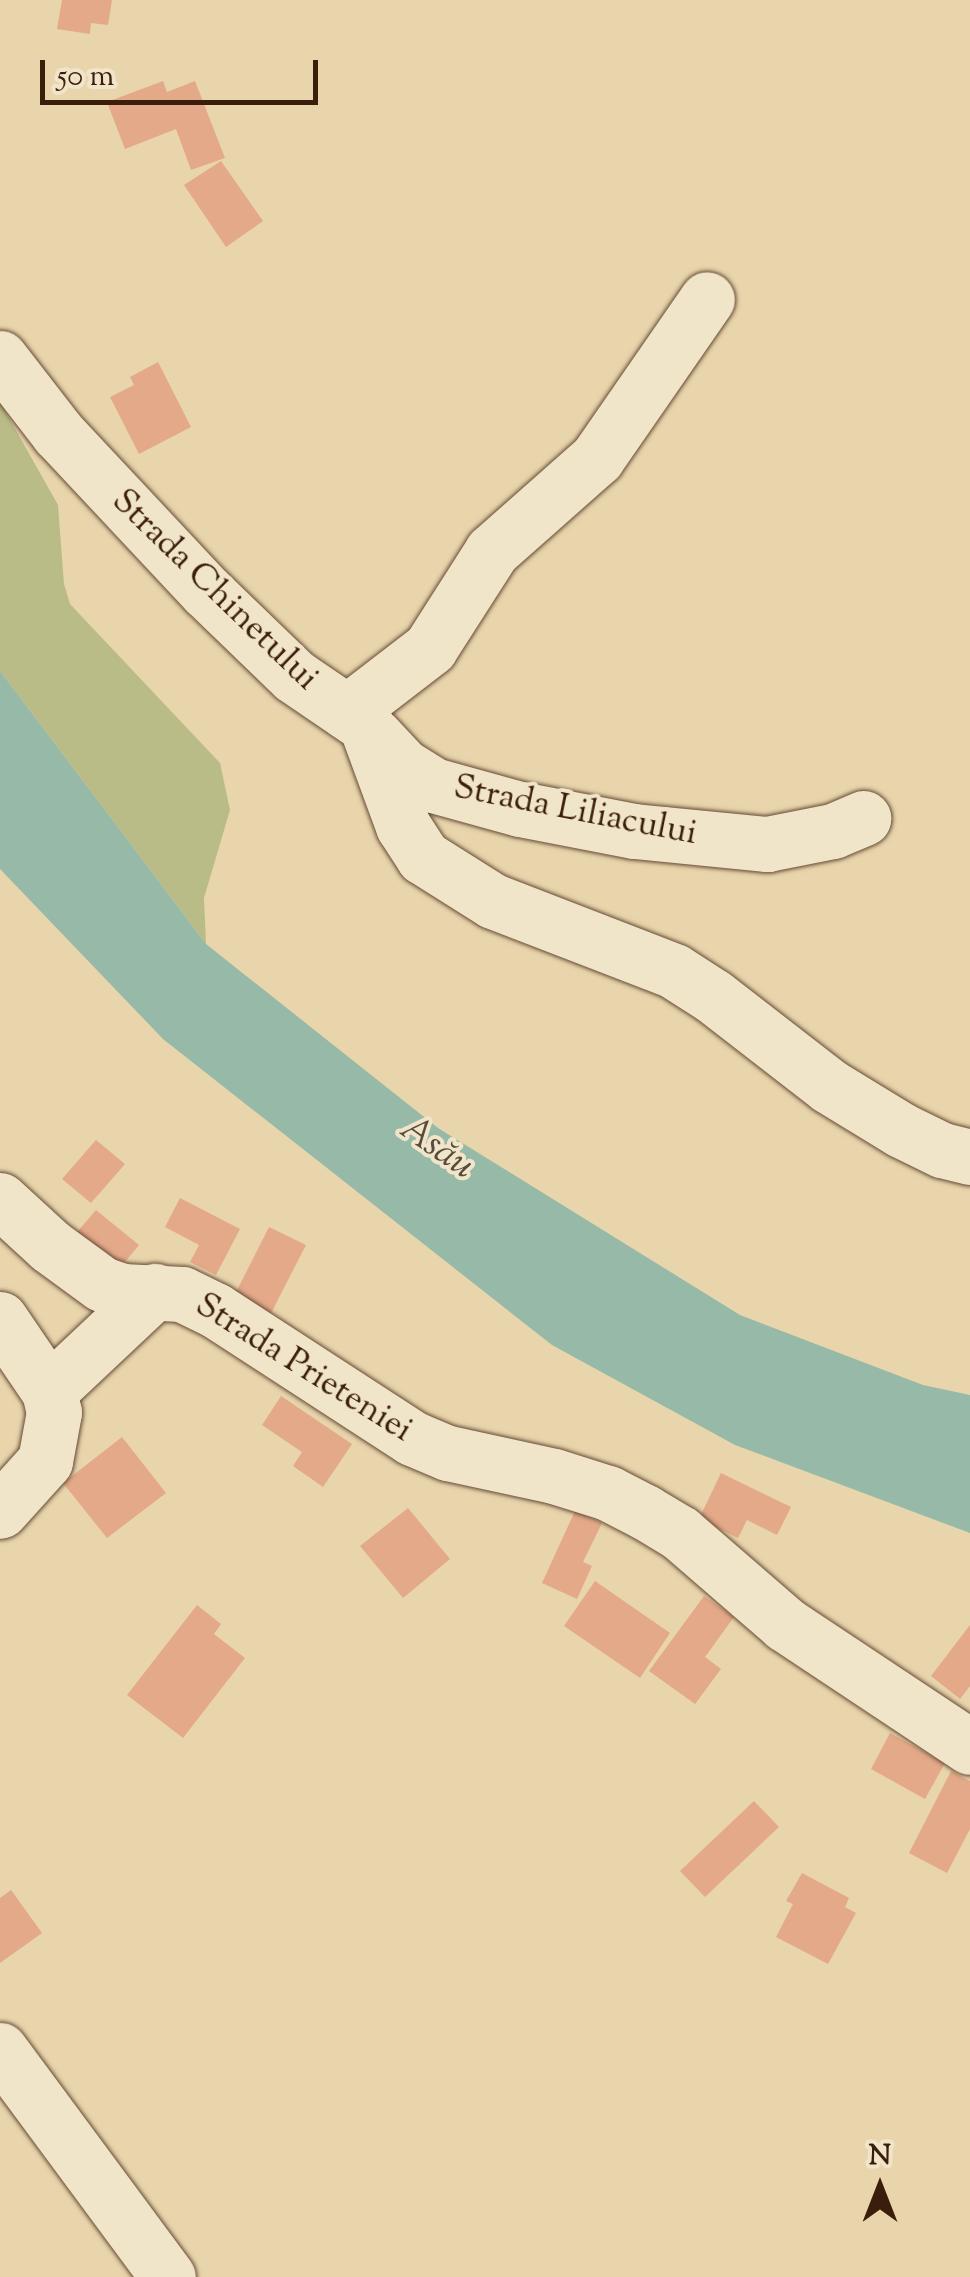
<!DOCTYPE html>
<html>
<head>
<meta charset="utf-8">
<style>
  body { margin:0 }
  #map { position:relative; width:970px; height:2277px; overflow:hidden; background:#e8d5ac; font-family:"Sorts Mill Goudy",serif }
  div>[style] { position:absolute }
  .green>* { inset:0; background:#b9bc87 }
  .water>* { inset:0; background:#97b9a8 }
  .building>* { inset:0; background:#e4a989 }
  .roads { filter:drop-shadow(0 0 2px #664b34) drop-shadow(0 0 2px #664b34) }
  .minor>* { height:55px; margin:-27.5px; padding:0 27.5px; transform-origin:27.5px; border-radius:27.5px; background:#f0e4c9 }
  span { translate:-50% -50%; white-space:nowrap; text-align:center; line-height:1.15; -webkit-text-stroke:8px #f0e4c9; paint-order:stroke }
  .street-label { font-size:35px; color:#3b1d0c }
  .water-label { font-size:38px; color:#574c3b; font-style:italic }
  .north { position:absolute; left:830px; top:2137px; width:100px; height:100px; -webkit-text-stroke:8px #f0e4c9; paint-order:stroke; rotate:0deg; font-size:28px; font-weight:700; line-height:40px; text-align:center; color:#3b1d0c }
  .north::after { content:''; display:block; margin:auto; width:35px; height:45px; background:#3b1d0c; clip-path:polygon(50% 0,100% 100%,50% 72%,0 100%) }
  .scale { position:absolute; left:40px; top:60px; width:278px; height:45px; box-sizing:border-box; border:5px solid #3b1d0c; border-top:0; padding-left:12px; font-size:30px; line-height:35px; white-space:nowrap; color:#3b1d0c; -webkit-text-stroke:8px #f0e4c9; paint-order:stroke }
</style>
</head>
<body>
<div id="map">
  <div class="green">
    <i style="clip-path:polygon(0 402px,58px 505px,64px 584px,70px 604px,220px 763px,230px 810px,204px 898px,206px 944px,0 671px)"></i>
  </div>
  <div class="water">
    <i style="clip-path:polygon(0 671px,206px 944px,438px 1128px,740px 1315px,923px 1385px,970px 1395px,970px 1533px,735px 1445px,552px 1345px,163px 1039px,0 869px)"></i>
  </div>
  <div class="building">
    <i style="clip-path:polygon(62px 0,112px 0,108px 25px,91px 23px,90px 34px,57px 29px)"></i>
    <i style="clip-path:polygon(163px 81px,167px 92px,195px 81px,225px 158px,191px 170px,176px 129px,125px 149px,107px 102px)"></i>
    <i style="clip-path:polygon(221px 161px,263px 221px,226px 247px,184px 185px)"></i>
    <i style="clip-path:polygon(158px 362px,191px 427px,139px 454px,110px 397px,134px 385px,130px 377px)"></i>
    <i style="clip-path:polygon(96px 1140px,125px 1164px,91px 1203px,62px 1179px)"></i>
    <i style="clip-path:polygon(180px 1198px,240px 1229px,216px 1275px,190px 1262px,199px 1245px,165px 1227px)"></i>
    <i style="clip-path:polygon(96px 1210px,139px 1245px,115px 1274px,72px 1238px)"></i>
    <i style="clip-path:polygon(269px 1227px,306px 1245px,266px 1323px,230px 1304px)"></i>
    <i style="clip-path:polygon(281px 1396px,352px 1444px,323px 1487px,293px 1466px,302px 1452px,262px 1425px)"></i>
    <i style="clip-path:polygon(122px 1437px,166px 1493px,107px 1538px,63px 1483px)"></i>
    <i style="clip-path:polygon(721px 1473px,791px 1507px,777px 1535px,747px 1520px,738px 1538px,699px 1519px)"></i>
    <i style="clip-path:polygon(408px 1508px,450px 1559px,403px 1598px,360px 1546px)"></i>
    <i style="clip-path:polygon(575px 1511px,602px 1523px,583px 1562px,592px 1566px,577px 1599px,542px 1583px)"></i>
    <i style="clip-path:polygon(595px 1581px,670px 1633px,640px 1678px,564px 1626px)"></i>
    <i style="clip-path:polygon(704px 1596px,734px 1617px,705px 1657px,721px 1669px,695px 1704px,649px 1671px)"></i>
    <i style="clip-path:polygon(197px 1605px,221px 1624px,214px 1634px,245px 1658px,183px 1738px,127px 1695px)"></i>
    <i style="clip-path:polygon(970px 1625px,970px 1686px,960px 1699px,931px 1676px)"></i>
    <i style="clip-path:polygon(890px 1733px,945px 1763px,925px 1799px,871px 1769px)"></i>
    <i style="clip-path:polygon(951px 1771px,970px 1781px,970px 1829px,947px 1873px,909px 1853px)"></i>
    <i style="clip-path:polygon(754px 1801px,779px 1827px,705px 1897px,680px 1871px)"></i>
    <i style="clip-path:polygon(802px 1873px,849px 1898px,845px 1907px,856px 1913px,828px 1964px,776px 1937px,793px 1904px,786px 1901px)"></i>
    <i style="clip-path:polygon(11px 1890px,42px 1933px,0 1963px,0 1898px)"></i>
  </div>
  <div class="roads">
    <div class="minor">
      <i style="left:0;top:358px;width:95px;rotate:52.3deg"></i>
      <i style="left:58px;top:433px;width:216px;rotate:46.9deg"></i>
      <i style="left:206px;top:591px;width:122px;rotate:44deg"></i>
      <i style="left:294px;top:676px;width:87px;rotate:34.2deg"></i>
      <i style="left:366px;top:725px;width:108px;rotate:69.9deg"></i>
      <i style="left:403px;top:826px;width:37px;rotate:57deg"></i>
      <i style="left:423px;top:857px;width:83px;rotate:32.2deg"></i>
      <i style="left:493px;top:901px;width:194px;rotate:21.1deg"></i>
      <i style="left:674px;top:971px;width:46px;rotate:32.7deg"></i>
      <i style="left:713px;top:996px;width:147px;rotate:37.8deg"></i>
      <i style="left:829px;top:1086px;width:84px;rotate:31.4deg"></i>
      <i style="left:901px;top:1130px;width:46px;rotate:26deg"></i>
      <i style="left:942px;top:1150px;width:29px;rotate:14deg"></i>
      <i style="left:347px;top:712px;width:105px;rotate:-37.6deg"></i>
      <i style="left:430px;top:648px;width:115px;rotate:-57.4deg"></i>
      <i style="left:492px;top:551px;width:140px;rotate:-41.5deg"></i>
      <i style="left:597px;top:458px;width:193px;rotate:-55.3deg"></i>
      <i style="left:374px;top:735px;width:42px;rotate:46.9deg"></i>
      <i style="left:403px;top:766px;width:36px;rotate:32deg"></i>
      <i style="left:433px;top:785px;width:90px;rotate:15.4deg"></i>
      <i style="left:520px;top:809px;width:116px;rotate:10.9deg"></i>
      <i style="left:634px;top:831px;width:134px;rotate:5.6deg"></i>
      <i style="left:767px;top:844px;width:67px;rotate:-11.1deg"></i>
      <i style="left:833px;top:831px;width:33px;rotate:-23deg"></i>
      <i style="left:0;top:1200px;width:68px;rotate:42.6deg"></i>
      <i style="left:50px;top:1246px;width:64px;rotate:36.2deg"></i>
      <i style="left:102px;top:1284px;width:21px;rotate:19deg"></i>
      <i style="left:122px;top:1291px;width:60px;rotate:2.9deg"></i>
      <i style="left:182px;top:1294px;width:37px;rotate:26deg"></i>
      <i style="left:215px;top:1310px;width:235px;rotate:33deg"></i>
      <i style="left:412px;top:1438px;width:39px;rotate:23deg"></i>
      <i style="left:448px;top:1453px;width:108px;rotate:12.2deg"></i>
      <i style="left:554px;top:1476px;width:57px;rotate:17.5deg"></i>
      <i style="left:608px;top:1493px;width:42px;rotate:27.2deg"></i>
      <i style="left:645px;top:1512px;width:41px;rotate:31deg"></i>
      <i style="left:680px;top:1533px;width:139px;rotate:40.9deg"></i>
      <i style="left:785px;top:1624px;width:222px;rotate:33.6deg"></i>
      <i style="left:0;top:1319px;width:87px;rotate:55.8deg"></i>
      <i style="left:49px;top:1391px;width:22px;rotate:77deg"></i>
      <i style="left:54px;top:1412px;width:50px;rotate:100.4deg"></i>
      <i style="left:45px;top:1461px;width:67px;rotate:132deg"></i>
      <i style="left:49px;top:1391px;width:146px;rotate:-43.3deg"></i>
      <i style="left:0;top:2050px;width:282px;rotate:53.5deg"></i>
    </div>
  </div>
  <div class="street-label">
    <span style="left:214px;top:591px;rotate:44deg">Strada Chinetului</span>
    <span style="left:575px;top:812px;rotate:11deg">Strada Liliacului</span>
    <span style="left:303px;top:1369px;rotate:32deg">Strada Prieteniei</span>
  </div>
  <div class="water-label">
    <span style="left:436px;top:1149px;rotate:35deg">Asău</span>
  </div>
  <div class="north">N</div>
  <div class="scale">50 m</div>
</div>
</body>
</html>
